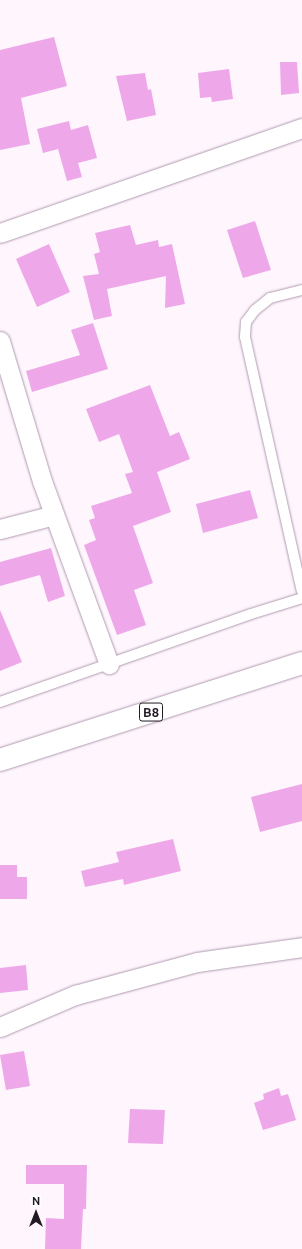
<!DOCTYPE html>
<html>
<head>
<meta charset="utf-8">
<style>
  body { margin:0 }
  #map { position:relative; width:302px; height:1249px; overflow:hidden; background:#fef5fd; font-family:Ubuntu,sans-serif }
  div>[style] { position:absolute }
  .building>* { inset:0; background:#eea8ea }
  .roads { filter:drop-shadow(0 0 1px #b09baf) drop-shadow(0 0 1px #b09baf) }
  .lane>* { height:10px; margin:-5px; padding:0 5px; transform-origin:5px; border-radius:5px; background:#fff }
  .street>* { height:19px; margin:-9.5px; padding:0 9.5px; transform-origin:9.5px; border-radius:9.5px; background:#fff }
  .highway>* { height:22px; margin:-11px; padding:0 11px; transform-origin:11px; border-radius:11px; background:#fff }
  span { translate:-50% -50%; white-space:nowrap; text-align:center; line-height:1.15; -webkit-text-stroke:3px #fff; paint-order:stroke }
  .shield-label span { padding:1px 3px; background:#fff; border:1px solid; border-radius:3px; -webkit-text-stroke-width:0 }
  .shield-label { font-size:13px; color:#221a22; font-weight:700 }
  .north { position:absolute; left:16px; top:1193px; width:40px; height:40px; -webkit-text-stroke:3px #fff; paint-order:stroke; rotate:0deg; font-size:11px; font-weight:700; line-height:16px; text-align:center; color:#221a22 }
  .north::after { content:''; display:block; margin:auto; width:14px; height:18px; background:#221a22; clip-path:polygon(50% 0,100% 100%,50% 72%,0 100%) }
</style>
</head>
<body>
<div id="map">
  <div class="building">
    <i style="clip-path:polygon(54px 37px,67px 86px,21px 98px,30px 144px,0 150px,0 50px)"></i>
    <i style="clip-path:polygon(280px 62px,297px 62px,299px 93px,281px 95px)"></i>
    <i style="clip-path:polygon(229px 69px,233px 99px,212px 102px,211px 97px,200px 98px,198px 73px)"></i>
    <i style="clip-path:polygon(145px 73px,148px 90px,151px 89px,156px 115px,127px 121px,116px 76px)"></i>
    <i style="clip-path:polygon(69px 121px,71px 130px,88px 125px,97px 158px,78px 163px,82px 177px,67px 181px,58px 149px,43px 153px,37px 129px)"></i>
    <i style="clip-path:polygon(255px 221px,271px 270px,243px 278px,227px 230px)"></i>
    <i style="clip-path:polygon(130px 225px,136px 245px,158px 240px,159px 247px,172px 244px,185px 304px,165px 308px,166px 276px,107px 289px,112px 316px,94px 320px,83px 276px,99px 274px,94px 254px,100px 252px,95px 233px)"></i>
    <i style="clip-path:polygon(49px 244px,70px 292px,37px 307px,16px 259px)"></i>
    <i style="clip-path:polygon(93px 323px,108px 369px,32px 392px,26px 371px,80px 355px,71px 330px)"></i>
    <i style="clip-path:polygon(150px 385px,170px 436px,179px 432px,190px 459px,157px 472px,171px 512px,133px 526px,153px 583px,134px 590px,146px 625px,117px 635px,84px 545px,96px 540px,89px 520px,95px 518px,91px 506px,132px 493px,125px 474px,133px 472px,119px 434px,99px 442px,86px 409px)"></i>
    <i style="clip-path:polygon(250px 490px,258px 518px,203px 533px,196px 504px)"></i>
    <i style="clip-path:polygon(51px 548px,65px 596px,48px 602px,40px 575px,0 586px,0 562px)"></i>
    <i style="clip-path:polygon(0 610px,22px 662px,0 671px)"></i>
    <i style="clip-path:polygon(302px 784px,302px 821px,260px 832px,251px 797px)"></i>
    <i style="clip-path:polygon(173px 839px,181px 871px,124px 885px,123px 879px,85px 887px,81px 871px,119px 862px,116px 852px)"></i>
    <i style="clip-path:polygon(0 865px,17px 865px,17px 877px,27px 877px,27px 899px,0 899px)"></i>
    <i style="clip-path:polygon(26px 965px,28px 990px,0 993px,0 968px)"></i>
    <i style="clip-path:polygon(24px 1051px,30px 1086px,6px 1090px,0 1055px)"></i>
    <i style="clip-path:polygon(279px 1088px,281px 1096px,288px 1094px,296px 1120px,263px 1130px,254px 1103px,264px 1099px,263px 1094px)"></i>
    <i style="clip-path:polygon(130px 1109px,165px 1110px,163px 1144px,128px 1143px)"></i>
    <i style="clip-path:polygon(26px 1165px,87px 1165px,86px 1209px,83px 1209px,81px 1249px,45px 1249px,46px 1218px,64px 1219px,64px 1184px,26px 1184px)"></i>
  </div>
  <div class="roads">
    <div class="lane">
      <i style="left:302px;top:290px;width:33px;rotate:166deg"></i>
      <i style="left:270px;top:298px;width:19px;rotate:141deg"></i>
      <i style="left:255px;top:310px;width:15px;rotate:127deg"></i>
      <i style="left:246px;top:322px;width:15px;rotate:94deg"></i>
      <i style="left:245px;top:337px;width:260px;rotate:77.4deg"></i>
      <i style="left:0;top:702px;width:266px;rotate:-19.3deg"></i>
      <i style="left:251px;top:614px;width:53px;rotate:-17.4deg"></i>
    </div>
    <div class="street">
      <i style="left:0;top:233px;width:320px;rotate:-19.2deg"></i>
      <i style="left:0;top:341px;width:146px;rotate:73.3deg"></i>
      <i style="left:42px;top:481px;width:195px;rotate:69.9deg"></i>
      <i style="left:0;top:529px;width:56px;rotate:-14.5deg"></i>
      <i style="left:0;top:1027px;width:82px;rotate:-23.1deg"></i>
      <i style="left:75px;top:995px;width:126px;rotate:-15.1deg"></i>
      <i style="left:197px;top:962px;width:106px;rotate:-8.1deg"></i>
    </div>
    <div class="highway">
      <i style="left:0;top:760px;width:317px;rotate:-17.8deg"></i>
    </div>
  </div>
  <div class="shield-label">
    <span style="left:151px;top:712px">B8</span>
  </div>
  <div class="north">N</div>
</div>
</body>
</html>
